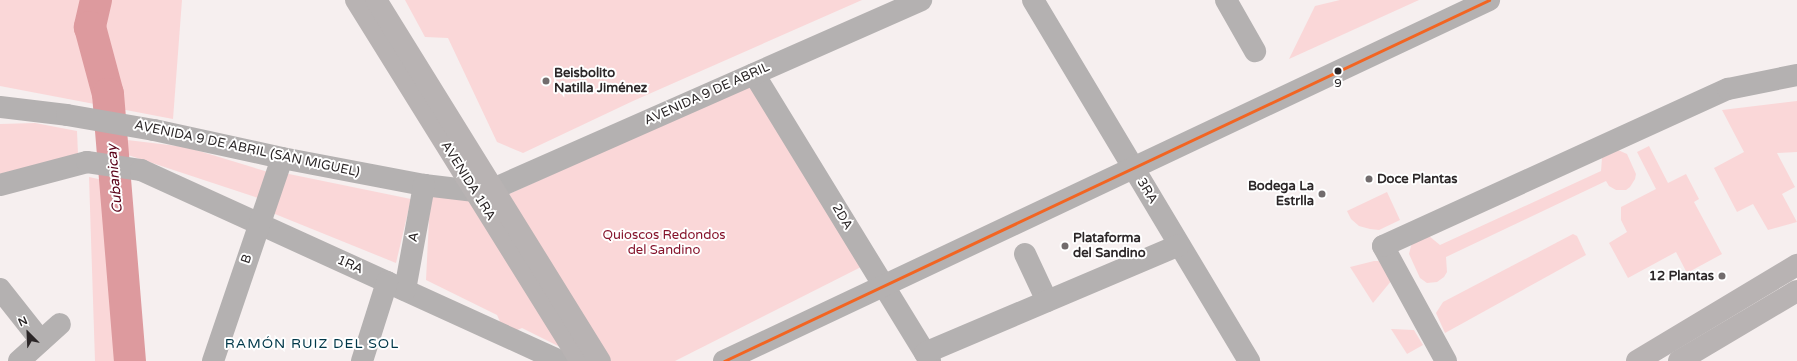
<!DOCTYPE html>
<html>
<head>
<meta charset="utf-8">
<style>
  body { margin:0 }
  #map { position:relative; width:1797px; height:361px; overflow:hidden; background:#f6efef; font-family:"Varela Round",sans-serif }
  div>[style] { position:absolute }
  .green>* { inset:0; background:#fad7d8 }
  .river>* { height:32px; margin:-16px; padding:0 16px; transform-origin:16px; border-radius:16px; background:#dd9a9e }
  .minor>* { height:22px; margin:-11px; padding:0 11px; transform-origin:11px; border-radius:11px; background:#b4b1b1 }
  .major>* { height:22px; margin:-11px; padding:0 11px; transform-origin:11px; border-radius:11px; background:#b8b3b3 }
  .bus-1>* { height:3px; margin:-1.5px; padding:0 1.5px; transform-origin:1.5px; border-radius:1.5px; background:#f26522 }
  .dots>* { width:11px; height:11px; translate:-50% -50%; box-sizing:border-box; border:2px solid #fff; border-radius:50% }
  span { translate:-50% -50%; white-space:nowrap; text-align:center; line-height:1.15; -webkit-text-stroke:4px #fff; paint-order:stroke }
  .bus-label { font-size:12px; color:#2b2627 }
  .poi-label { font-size:13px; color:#2b2627; font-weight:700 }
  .left { translate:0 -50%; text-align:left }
  .right { translate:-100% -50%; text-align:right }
  .street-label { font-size:13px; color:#2b2627 }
  .park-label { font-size:13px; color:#85132b }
  .water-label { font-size:14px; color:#5a0218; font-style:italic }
  .neighbourhood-label { font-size:14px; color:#013849; letter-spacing:1px }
  .north { position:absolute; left:8px; top:313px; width:40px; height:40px; -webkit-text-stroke:3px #fff; paint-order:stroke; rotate:336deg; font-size:11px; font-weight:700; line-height:16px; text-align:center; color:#2b2627 }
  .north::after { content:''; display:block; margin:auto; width:14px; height:18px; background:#2b2627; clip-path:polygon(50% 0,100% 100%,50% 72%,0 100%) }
</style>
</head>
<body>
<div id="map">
  <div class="green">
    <i style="clip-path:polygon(0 0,182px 0,173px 119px,0 86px)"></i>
    <i style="clip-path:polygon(405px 0,862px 0,633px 101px,523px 153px,497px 142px,448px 38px,425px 37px)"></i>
    <i style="clip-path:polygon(1340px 0,1419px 0,1289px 59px,1315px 6px)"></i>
    <i style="clip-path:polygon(751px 84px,861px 267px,675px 361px,604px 361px,509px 194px)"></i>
    <i style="clip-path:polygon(1797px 101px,1797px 152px,1777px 153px,1795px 187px,1782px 194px,1797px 222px,1768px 230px,1753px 204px,1737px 212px,1714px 168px,1744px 152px,1722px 110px)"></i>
    <i style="clip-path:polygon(35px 123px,77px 131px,78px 154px,0 174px,0 124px)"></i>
    <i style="clip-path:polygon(127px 140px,186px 147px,268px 172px,258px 198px,125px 154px)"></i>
    <i style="clip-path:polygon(1649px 146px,1668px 183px,1686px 174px,1699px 199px,1694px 202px,1722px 254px,1687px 273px,1676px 252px,1628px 278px,1609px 243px,1627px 232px,1621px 220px,1621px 207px,1656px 189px,1637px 152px)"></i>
    <i style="clip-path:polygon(1618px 150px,1627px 154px,1636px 174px,1635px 179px,1630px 187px,1626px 190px,1616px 190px,1609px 186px,1606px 181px,1446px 257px,1447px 272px,1444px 277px,1437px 282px,1427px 283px,1420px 278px,1409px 254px,1412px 242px,1429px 236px,1440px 245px,1601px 171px,1602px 158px)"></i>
    <i style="clip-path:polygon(284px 173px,411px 199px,396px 263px,270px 212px)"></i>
    <i style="clip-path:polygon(89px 177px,126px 185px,137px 361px,95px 361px)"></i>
    <i style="clip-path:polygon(1387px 192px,1400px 220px,1379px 230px,1370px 229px,1359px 226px,1351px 219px,1347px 211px)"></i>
    <i style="clip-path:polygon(432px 193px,469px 201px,560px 347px,522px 328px,506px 335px,497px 315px,426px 280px,430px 199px)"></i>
    <i style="clip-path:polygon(1573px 234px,1577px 236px,1586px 255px,1445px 333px,1436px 313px,1443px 302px)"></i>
    <i style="clip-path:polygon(1374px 261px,1380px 261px,1392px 280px,1373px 303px,1350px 267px)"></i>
    <i style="clip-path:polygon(1391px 329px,1414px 330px,1423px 345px,1407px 354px)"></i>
  </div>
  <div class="river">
    <i style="left:96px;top:0;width:28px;rotate:103deg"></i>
    <i style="left:90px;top:27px;width:69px;rotate:75deg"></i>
    <i style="left:108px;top:94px;width:268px;rotate:85.3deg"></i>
  </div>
  <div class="minor">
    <i style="left:1033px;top:0;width:421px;rotate:59.1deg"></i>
    <i style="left:1226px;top:0;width:59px;rotate:60.4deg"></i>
    <i style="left:754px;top:74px;width:337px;rotate:58.5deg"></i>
    <i style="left:0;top:107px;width:67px;rotate:6.8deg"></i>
    <i style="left:67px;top:115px;width:88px;rotate:9.8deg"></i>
    <i style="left:154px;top:130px;width:131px;rotate:12.3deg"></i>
    <i style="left:282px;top:158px;width:145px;rotate:10.8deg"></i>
    <i style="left:424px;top:185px;width:51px;rotate:6.7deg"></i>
    <i style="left:475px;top:191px;width:18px;rotate:-6deg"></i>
    <i style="left:493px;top:189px;width:468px;rotate:-23.8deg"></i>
    <i style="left:0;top:185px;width:90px;rotate:-14.8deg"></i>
    <i style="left:87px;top:162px;width:55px;rotate:8.4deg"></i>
    <i style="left:141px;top:170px;width:460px;rotate:24.5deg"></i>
    <i style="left:1025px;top:254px;width:52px;rotate:64.9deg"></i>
    <i style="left:0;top:289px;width:66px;rotate:51.7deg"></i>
    <i style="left:405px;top:290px;width:107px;rotate:-79.7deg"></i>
    <i style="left:925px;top:353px;width:276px;rotate:-23deg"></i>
    <i style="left:19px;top:361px;width:55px;rotate:-42.1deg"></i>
    <i style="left:213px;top:361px;width:214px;rotate:-71.2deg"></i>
    <i style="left:362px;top:361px;width:83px;rotate:-72.4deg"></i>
    <i style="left:724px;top:361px;width:846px;rotate:-25.26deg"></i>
    <i style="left:1446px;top:361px;width:131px;rotate:-118.7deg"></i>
    <i style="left:1383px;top:246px;width:379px;rotate:-24.5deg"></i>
    <i style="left:1728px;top:89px;width:70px;rotate:-11.5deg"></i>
  </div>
  <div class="major">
    <i style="left:356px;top:0;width:425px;rotate:58.1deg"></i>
    <i style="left:376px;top:0;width:425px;rotate:58.2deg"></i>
    <i style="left:1637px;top:361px;width:187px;rotate:-31deg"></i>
    <i style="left:1679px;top:361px;width:137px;rotate:-30.7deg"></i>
  </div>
  <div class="bus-1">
    <i style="left:724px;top:361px;width:846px;rotate:-25.26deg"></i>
  </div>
  <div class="dots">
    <i style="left:1338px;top:71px;background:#2b2627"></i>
    <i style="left:546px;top:81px;background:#726c6d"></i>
    <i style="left:1369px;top:179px;background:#726c6d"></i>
    <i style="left:1322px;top:194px;background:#726c6d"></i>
    <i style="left:1065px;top:246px;background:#726c6d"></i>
    <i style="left:1722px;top:276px;background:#726c6d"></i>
  </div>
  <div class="bus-label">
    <span style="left:1338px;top:84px">9</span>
  </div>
  <div class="poi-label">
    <span class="left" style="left:554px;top:81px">Beisbolito<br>Natilla Jiménez</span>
    <span class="left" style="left:1377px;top:179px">Doce Plantas</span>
    <span class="right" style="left:1314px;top:194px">Bodega La<br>Estrlla</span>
    <span class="left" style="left:1073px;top:246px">Plataforma<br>del Sandino</span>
    <span class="right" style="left:1714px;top:276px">12 Plantas</span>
  </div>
  <div class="street-label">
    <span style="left:707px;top:94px;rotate:-24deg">AVENIDA 9 DE ABRIL</span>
    <span style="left:247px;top:149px;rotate:12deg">AVENIDA 9 DE ABRIL (SAN MIGUEL)</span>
    <span style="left:468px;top:181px;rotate:58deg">AVENIDA 1RA</span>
    <span style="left:1147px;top:191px;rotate:59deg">3RA</span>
    <span style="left:842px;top:217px;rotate:59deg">2DA</span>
    <span style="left:414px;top:237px;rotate:-79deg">A</span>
    <span style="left:247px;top:259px;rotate:-71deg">B</span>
    <span style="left:350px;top:265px;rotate:24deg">1RA</span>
  </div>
  <div class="park-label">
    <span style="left:664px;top:243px">Quioscos Redondos<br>del Sandino</span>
  </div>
  <div class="water-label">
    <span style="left:115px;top:179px;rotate:-95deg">Cubanicay</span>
  </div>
  <div class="neighbourhood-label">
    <span style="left:312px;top:344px">RAMÓN RUIZ DEL SOL</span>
  </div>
  <div class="north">N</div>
</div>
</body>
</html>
